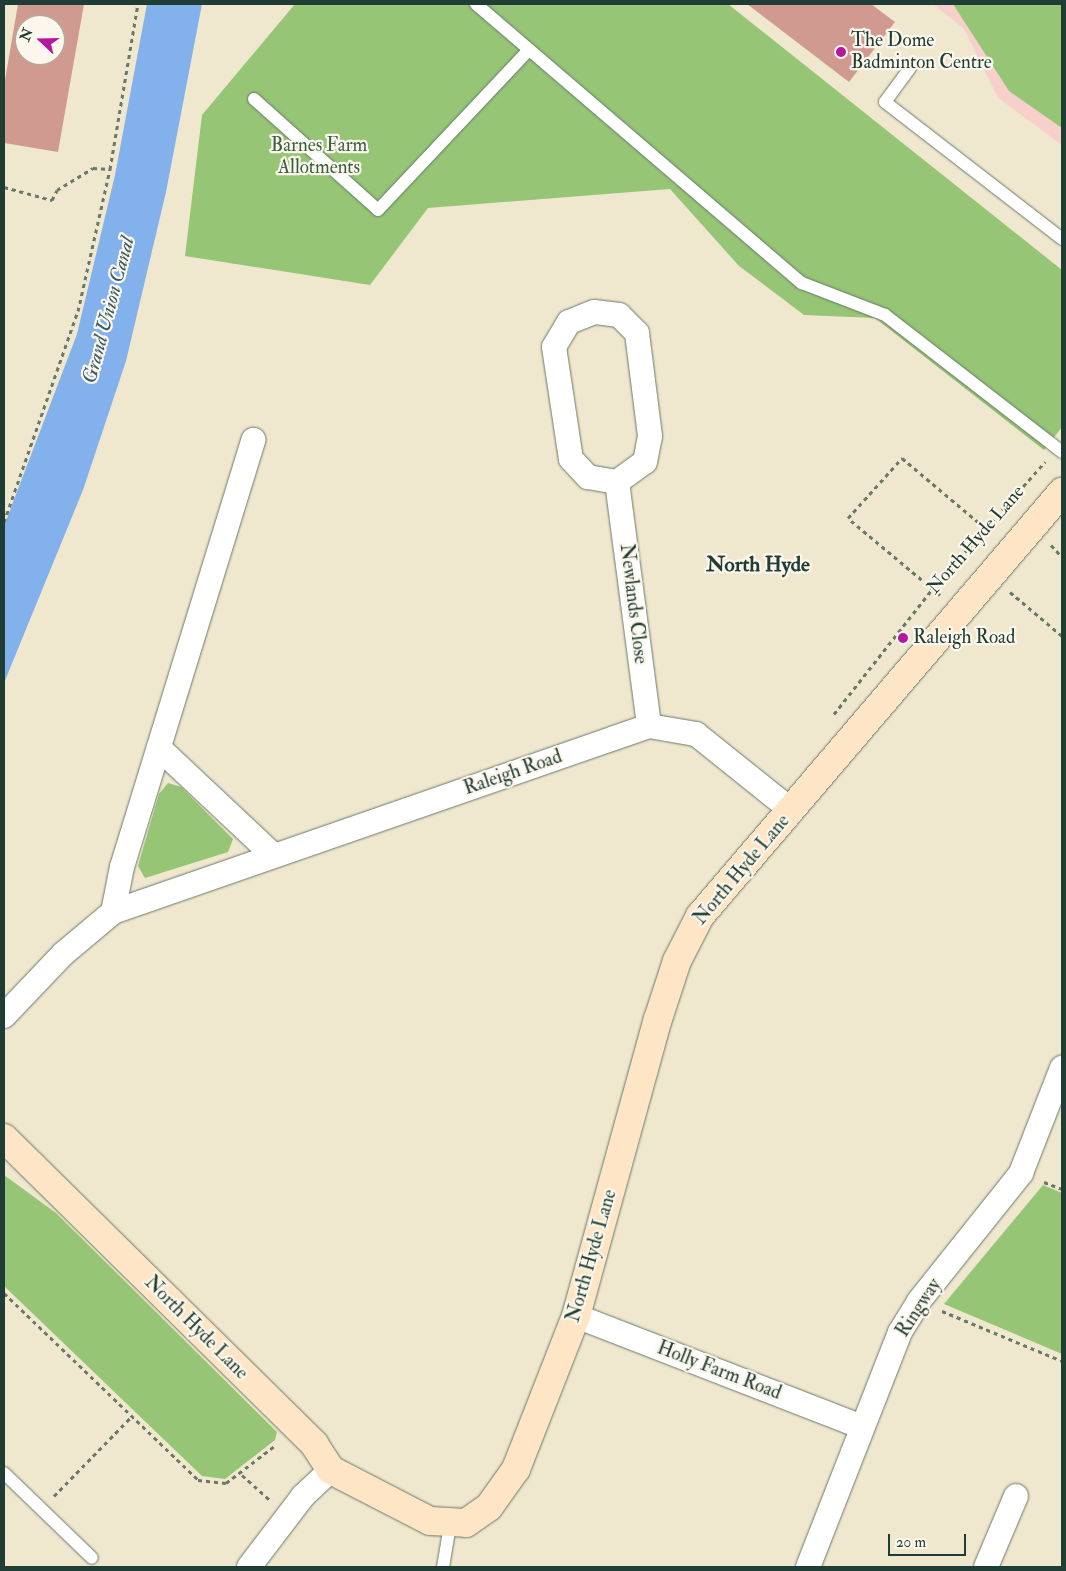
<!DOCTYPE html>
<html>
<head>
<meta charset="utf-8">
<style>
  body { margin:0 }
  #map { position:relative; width:1066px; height:1571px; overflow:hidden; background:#f0e8ce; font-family:"IM FELL Double Pica",serif }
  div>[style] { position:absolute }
  .built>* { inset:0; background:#f7d0cc }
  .green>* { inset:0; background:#95c575 }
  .water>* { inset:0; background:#82b1ec }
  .building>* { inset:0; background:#d09a90 }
  .path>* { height:3px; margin-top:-1.5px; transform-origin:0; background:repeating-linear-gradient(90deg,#68796a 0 4px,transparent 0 8px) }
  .roads { filter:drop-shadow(0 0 1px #68796a) drop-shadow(0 0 1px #68796a) }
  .lane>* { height:12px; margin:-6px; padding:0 6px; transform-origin:6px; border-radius:6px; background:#fff }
  .street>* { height:24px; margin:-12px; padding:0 12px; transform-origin:12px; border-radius:12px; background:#fff }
  .secondary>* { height:28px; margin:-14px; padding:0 14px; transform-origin:14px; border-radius:14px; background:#fee5c5 }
  .dots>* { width:14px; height:14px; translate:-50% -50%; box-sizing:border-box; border:2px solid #fbf7ec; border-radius:50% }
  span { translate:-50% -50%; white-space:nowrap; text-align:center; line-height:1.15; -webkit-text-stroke:4.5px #fbf7ec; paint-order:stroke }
  .poi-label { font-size:19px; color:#1f3d34 }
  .left { translate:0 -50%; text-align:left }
  .park-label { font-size:19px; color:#3c5f44 }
  .street-label { font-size:19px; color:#1f3d34 }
  .water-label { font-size:20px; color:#385a62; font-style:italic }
  .quarter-label { font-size:21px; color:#1f3d34; font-weight:700 }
  .frame { position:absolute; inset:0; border:5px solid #1f3d34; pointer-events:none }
  .north { position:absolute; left:15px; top:15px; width:50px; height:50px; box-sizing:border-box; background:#fbf7ec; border:1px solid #a3ada2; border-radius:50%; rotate:291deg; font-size:14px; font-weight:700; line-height:20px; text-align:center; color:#1f3d34 }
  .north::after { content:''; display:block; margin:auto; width:18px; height:22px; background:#b5179e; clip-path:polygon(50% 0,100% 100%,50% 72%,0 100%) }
  .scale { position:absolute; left:888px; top:1534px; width:78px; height:22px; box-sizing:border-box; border:2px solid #1f3d34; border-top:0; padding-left:6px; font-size:15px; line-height:18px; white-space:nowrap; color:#1f3d34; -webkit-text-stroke:4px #fbf7ec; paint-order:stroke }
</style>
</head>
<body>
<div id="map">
  <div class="built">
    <i style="clip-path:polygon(933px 4px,1062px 4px,1062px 145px,998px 98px,964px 29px)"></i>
  </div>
  <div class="green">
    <i style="clip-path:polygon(295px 4px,728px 4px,1062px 270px,1062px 427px,1044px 450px,875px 318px,804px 315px,739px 266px,670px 189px,428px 208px,370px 285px,185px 256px,202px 115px)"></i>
    <i style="clip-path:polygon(953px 4px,1062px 4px,1062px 128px,1009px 91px)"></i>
    <i style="clip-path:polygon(168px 783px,181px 787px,233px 839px,228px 852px,145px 878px,138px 866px,159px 794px)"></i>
    <i style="clip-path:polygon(4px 1175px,56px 1213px,277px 1432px,275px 1440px,225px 1479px,202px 1476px,4px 1286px)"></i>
    <i style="clip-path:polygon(1043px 1185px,1062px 1193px,1062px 1354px,944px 1304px)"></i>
  </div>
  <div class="water">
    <i style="clip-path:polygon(147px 4px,202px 4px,166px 192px,126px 361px,83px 490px,4px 683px,4px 526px,77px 334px,115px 175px)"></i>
  </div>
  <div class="building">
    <i style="clip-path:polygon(evenodd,18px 4px,84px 4px,58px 152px,4px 143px,4px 86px,18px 4px,25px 25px,55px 25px,55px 55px,25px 55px,25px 25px)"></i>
    <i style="clip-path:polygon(747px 4px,871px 4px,895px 22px,849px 82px)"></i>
  </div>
  <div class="path">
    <i style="left:4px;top:187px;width:50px;rotate:15.2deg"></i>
    <i style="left:52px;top:200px;width:11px;rotate:-63deg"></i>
    <i style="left:57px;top:190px;width:42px;rotate:-31.4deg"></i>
    <i style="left:93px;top:168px;width:17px;rotate:3deg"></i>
    <i style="left:4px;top:522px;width:224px;rotate:-70.7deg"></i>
    <i style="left:78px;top:311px;width:146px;rotate:-77.3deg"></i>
    <i style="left:110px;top:169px;width:167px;rotate:-80.4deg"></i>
    <i style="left:1051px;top:545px;width:16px;rotate:47deg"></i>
    <i style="left:1010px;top:592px;width:68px;rotate:40.2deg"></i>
    <i style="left:940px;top:595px;width:120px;rotate:-140.1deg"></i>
    <i style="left:848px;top:518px;width:81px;rotate:-48deg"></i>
    <i style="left:902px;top:458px;width:116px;rotate:40.1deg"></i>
    <i style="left:834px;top:714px;width:160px;rotate:-51.8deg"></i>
    <i style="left:933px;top:588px;width:169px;rotate:-48.4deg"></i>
    <i style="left:1044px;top:1182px;width:19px;rotate:21deg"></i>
    <i style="left:4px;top:1293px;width:269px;rotate:43.9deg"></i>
    <i style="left:198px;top:1480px;width:28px;rotate:6deg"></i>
    <i style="left:226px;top:1483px;width:64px;rotate:-37.4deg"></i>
    <i style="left:942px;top:1311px;width:130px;rotate:22.6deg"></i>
    <i style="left:242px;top:1475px;width:38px;rotate:42deg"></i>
    <i style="left:54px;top:1496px;width:112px;rotate:-45.7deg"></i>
  </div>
  <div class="roads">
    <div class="lane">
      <i style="left:476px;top:4px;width:429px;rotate:40.6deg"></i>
      <i style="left:802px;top:283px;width:89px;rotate:21.1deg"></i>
      <i style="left:885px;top:315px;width:224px;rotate:37.7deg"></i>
      <i style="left:910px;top:68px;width:42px;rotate:126.3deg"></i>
      <i style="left:885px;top:102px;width:224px;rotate:37.7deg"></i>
      <i style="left:254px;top:99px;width:166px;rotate:41.8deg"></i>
      <i style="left:378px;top:210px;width:220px;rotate:-46.7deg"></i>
      <i style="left:4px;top:1473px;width:122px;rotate:44deg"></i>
      <i style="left:443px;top:1567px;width:43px;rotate:-80.5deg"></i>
    </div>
    <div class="street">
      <i style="left:617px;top:482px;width:34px;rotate:-36deg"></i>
      <i style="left:645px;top:462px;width:26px;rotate:-79deg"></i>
      <i style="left:650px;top:436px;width:104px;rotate:-97.2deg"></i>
      <i style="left:637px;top:333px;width:25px;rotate:-135deg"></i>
      <i style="left:619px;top:315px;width:25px;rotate:-173deg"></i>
      <i style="left:594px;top:312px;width:27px;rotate:158deg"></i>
      <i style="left:569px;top:322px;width:29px;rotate:121deg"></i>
      <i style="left:554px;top:347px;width:113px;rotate:81.4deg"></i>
      <i style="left:571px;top:459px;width:25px;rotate:47deg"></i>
      <i style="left:588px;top:477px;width:29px;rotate:10deg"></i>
      <i style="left:617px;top:482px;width:246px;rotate:82.5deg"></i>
      <i style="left:159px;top:748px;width:155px;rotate:43.2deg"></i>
      <i style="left:113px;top:912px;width:46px;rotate:-78.7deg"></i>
      <i style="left:122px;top:867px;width:447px;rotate:-72.9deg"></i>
      <i style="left:4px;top:1016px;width:86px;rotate:-46.4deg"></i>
      <i style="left:63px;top:954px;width:65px;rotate:-40deg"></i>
      <i style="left:113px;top:912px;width:567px;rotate:-19.14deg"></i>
      <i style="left:649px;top:726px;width:48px;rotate:9.7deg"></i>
      <i style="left:696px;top:734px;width:123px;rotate:38.7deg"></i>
      <i style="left:576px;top:1316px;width:307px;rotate:21.2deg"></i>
      <i style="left:249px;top:1567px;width:89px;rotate:-52.7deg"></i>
      <i style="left:303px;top:1496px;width:38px;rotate:-43deg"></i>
      <i style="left:808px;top:1567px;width:252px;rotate:-68.6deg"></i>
      <i style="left:900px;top:1332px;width:36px;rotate:-58deg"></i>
      <i style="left:919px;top:1301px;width:164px;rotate:-51.4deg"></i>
      <i style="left:1021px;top:1173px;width:113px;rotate:-68.7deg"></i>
      <i style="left:986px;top:1567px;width:77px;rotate:-67.1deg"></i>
    </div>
    <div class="secondary">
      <i style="left:4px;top:1138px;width:436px;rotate:44.6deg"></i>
      <i style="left:314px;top:1444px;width:31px;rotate:57deg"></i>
      <i style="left:331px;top:1470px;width:111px;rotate:27.3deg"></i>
      <i style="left:430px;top:1521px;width:36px;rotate:3deg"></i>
      <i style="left:466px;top:1523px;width:28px;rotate:-35deg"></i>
      <i style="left:489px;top:1507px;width:47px;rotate:-54.6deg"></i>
      <i style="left:516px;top:1469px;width:164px;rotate:-68.6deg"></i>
      <i style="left:576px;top:1316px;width:308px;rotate:-74.6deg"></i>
      <i style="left:658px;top:1019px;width:61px;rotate:-71.9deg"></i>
      <i style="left:677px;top:961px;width:51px;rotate:-62.9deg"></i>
      <i style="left:700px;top:916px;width:558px;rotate:-49.51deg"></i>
    </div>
  </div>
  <div class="dots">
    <i style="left:841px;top:52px;background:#b5179e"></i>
    <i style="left:903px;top:638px;background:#b5179e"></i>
  </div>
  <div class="poi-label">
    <span class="left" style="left:851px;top:52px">The Dome<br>Badminton Centre</span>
    <span class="left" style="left:913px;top:638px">Raleigh Road</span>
  </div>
  <div class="park-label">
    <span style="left:319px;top:157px">Barnes Farm<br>Allotments</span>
  </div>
  <div class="street-label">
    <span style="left:976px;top:540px;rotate:-49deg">North Hyde Lane</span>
    <span style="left:633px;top:604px;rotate:83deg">Newlands Close</span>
    <span style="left:513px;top:773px;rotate:-19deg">Raleigh Road</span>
    <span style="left:742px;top:870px;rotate:-50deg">North Hyde Lane</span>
    <span style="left:592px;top:1256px;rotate:-74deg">North Hyde Lane</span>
    <span style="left:919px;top:1308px;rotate:-57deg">Ringway</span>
    <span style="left:196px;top:1328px;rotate:45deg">North Hyde Lane</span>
    <span style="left:719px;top:1371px;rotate:21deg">Holly Farm Road</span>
  </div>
  <div class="water-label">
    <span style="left:108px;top:310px;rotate:-75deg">Grand Union Canal</span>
  </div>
  <div class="quarter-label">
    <span style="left:758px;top:565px">North Hyde</span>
  </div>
  <div class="frame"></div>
  <div class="north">N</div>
  <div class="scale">20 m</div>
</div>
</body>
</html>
